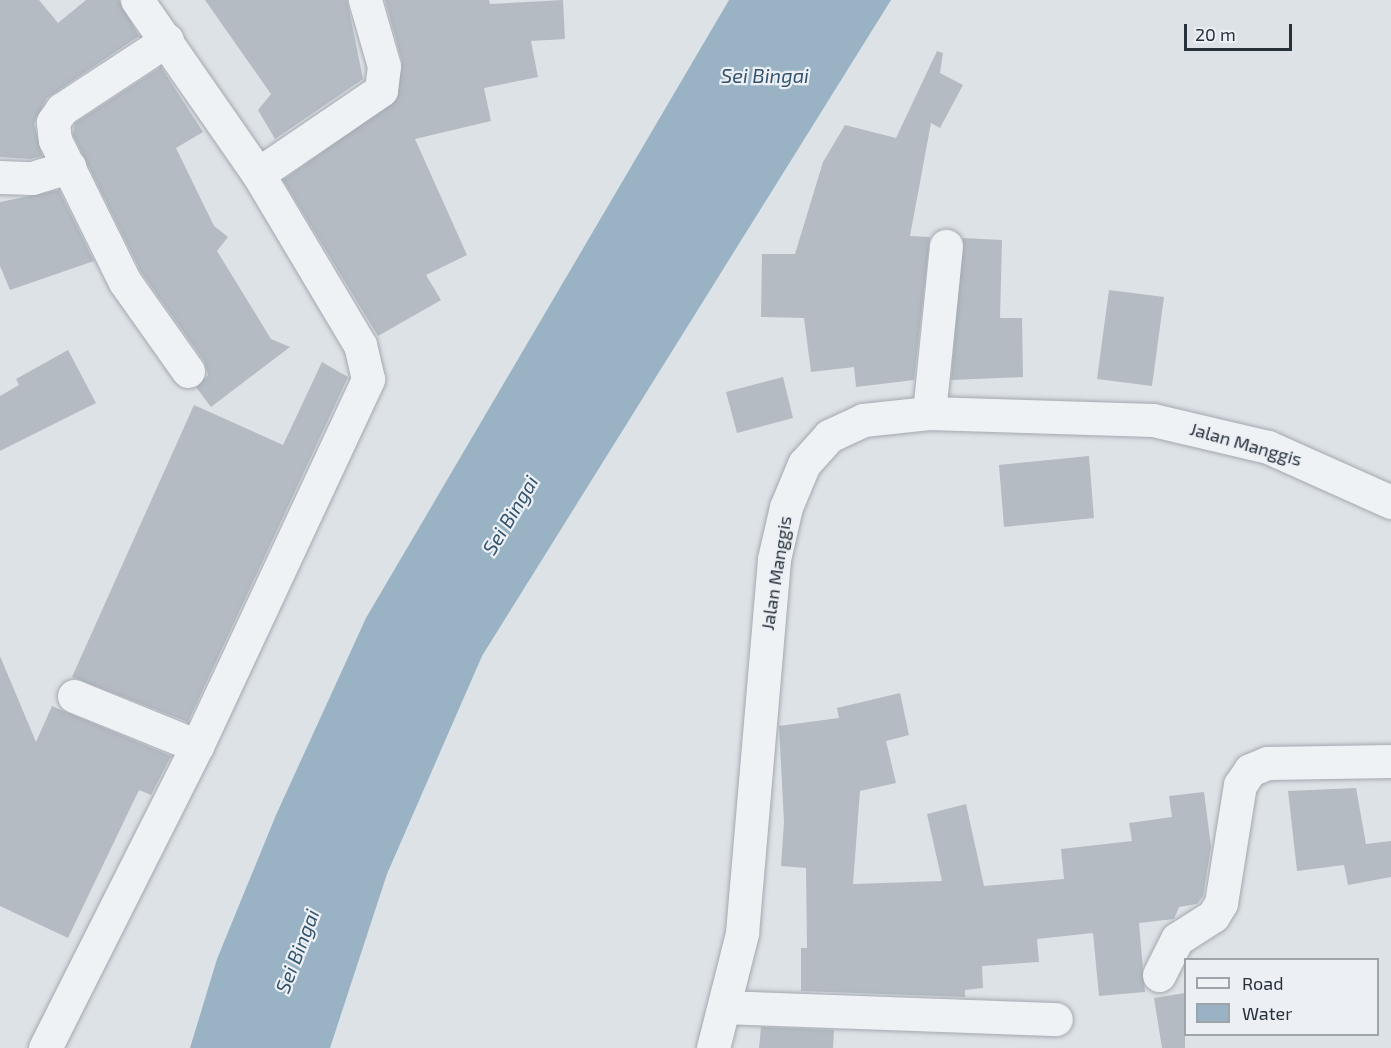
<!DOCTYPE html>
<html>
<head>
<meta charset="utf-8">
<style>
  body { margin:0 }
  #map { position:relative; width:1391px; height:1048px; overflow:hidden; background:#dde2e6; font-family:"Exo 2",sans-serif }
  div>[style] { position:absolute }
  .water>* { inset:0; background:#99b3c5 }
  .building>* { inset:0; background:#b5bbc3 }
  .roads { filter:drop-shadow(0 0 2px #a3a9b0) drop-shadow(0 0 2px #a3a9b0) }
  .minor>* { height:33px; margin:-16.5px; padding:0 16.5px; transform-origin:16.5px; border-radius:16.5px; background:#eff2f5 }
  span { translate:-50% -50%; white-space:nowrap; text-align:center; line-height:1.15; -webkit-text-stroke:4.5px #ecf0f4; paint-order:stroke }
  .street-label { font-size:18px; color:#27313c }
  .water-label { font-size:20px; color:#33536e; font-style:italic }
  .legend { position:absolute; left:1184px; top:958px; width:195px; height:78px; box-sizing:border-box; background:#ecf0f4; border:2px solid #9da4aa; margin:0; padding:8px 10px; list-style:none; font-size:18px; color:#27313c }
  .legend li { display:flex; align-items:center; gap:12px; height:30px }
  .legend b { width:30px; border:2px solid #9da4aa }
  .scale { position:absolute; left:1184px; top:24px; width:108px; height:27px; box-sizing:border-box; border:3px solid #27313c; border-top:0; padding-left:8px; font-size:18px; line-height:21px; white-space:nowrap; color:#27313c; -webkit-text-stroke:4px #ecf0f4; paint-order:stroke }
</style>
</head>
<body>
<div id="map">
  <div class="water">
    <i style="clip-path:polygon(729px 0,891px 0,482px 656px,387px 874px,330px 1048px,190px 1048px,217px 959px,276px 815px,366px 618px)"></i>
  </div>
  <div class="building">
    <i style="clip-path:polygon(0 0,39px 0,58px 23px,86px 0,119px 0,139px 36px,47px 98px,34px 123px,42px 156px,30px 159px,0 157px)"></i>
    <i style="clip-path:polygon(205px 0,347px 0,363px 79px,275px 139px,258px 110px,271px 94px)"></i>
    <i style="clip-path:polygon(385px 0,489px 0,490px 4px,563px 0,565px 39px,531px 41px,538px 77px,484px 88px,491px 121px,415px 139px,467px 255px,426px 275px,441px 300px,378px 336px,283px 180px,397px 99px,402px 61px)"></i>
    <i style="clip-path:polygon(937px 51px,943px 53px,940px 73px,963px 85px,940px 128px,931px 123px,910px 236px,930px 237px,914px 380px,856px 387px,854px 367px,811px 372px,804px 318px,761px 317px,762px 254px,795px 254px,823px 162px,845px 125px,896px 138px)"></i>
    <i style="clip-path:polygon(161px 67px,203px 132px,176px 148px,214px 226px,228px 237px,217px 251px,271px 339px,290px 347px,211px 407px,196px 387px,208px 375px,204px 361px,141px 272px,73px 135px,75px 123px)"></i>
    <i style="clip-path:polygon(59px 190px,94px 261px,10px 290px,0 266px,0 202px)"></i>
    <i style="clip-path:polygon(963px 238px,1002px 240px,1000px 318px,1022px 318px,1023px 377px,951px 380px)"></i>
    <i style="clip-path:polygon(1109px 290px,1164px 297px,1152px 386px,1097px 379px)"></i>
    <i style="clip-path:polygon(68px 350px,96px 403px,0 451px,0 396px,19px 385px,16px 379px)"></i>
    <i style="clip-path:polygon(322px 362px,348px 377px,188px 722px,72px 677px,194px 405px,283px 445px)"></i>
    <i style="clip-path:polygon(783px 377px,793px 418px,737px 433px,726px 392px)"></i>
    <i style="clip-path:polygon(1089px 456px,1094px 518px,1004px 527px,999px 465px)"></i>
    <i style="clip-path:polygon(0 656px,36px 742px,52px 706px,171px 756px,151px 795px,139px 790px,68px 938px,0 906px)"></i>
    <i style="clip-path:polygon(900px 693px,909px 735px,886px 741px,896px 783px,860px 791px,853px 884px,942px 881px,927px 814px,966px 804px,984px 886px,1064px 879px,1061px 849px,1132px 841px,1129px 823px,1172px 817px,1169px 796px,1204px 792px,1211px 847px,1203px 896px,1197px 904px,1179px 907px,1174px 919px,1139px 923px,1145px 992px,1099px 996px,1093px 933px,1037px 939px,1039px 962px,982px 966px,983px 988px,965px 990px,965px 997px,801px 991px,801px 948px,807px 948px,806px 868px,781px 866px,784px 822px,779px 726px,839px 718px,837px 708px)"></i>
    <i style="clip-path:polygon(1356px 788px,1366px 844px,1391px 841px,1391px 877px,1348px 885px,1344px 865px,1297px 871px,1288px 791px)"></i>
    <i style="clip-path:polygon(1185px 993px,1185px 1048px,1162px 1048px,1154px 998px)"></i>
    <i style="clip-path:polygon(761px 1027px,834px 1030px,833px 1048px,759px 1048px)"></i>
  </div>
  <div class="roads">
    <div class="minor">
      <i style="left:167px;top:40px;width:126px;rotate:146.7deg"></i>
      <i style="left:62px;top:109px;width:16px;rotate:125deg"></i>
      <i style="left:53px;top:122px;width:18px;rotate:84deg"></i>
      <i style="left:55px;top:140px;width:158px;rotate:63.8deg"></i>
      <i style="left:125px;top:282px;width:109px;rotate:54.7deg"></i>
      <i style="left:258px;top:174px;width:149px;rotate:-34.3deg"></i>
      <i style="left:381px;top:90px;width:24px;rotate:-83deg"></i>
      <i style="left:384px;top:66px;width:69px;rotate:-106.1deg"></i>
      <i style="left:0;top:177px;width:32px;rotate:2deg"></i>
      <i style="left:32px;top:178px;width:39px;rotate:-17deg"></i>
      <i style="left:929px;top:413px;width:168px;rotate:-84.2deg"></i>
      <i style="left:74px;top:696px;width:133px;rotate:22.1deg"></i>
      <i style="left:1159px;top:975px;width:40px;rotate:-63.4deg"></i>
      <i style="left:1177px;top:939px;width:43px;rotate:-32.6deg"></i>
      <i style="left:1213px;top:916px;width:15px;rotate:-58deg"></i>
      <i style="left:1221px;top:903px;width:120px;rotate:-80.9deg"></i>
      <i style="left:1240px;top:785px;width:18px;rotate:-56deg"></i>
      <i style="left:1250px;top:770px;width:18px;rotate:-22deg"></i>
      <i style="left:1267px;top:763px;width:124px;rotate:-0.9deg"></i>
      <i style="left:725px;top:1007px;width:331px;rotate:2.1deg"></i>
      <i style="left:45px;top:1048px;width:338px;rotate:-63.3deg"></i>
      <i style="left:197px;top:746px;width:405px;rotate:-65deg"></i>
      <i style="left:368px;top:379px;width:35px;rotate:-103deg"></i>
      <i style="left:360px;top:345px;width:199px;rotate:-120.8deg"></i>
      <i style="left:258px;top:174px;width:212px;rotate:-124.8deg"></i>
      <i style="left:713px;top:1048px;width:119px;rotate:-75.8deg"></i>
      <i style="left:742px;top:933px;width:375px;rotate:-85.1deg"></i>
      <i style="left:774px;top:559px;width:53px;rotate:-77deg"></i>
      <i style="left:786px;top:507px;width:47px;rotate:-67.3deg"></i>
      <i style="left:804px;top:464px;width:38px;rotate:-48deg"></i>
      <i style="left:829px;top:436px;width:38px;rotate:-25deg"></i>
      <i style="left:863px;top:420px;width:66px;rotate:-6.1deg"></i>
      <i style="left:929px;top:413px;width:224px;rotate:1.8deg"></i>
      <i style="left:1153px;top:420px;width:118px;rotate:13.2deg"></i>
      <i style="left:1268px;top:447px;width:135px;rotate:24.1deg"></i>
    </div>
  </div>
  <div class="street-label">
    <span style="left:1246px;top:444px;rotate:16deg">Jalan Manggis</span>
    <span style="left:776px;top:573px;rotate:-81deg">Jalan Manggis</span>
  </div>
  <div class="water-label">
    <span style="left:765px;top:75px">Sei Bingai</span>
    <span style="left:510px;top:515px;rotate:-59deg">Sei Bingai</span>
    <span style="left:297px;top:951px;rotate:-69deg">Sei Bingai</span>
  </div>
  <ul class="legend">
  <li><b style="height:8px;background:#eff2f5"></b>Road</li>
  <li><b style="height:16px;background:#99b3c5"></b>Water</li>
  </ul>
  <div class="scale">20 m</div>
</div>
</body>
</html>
